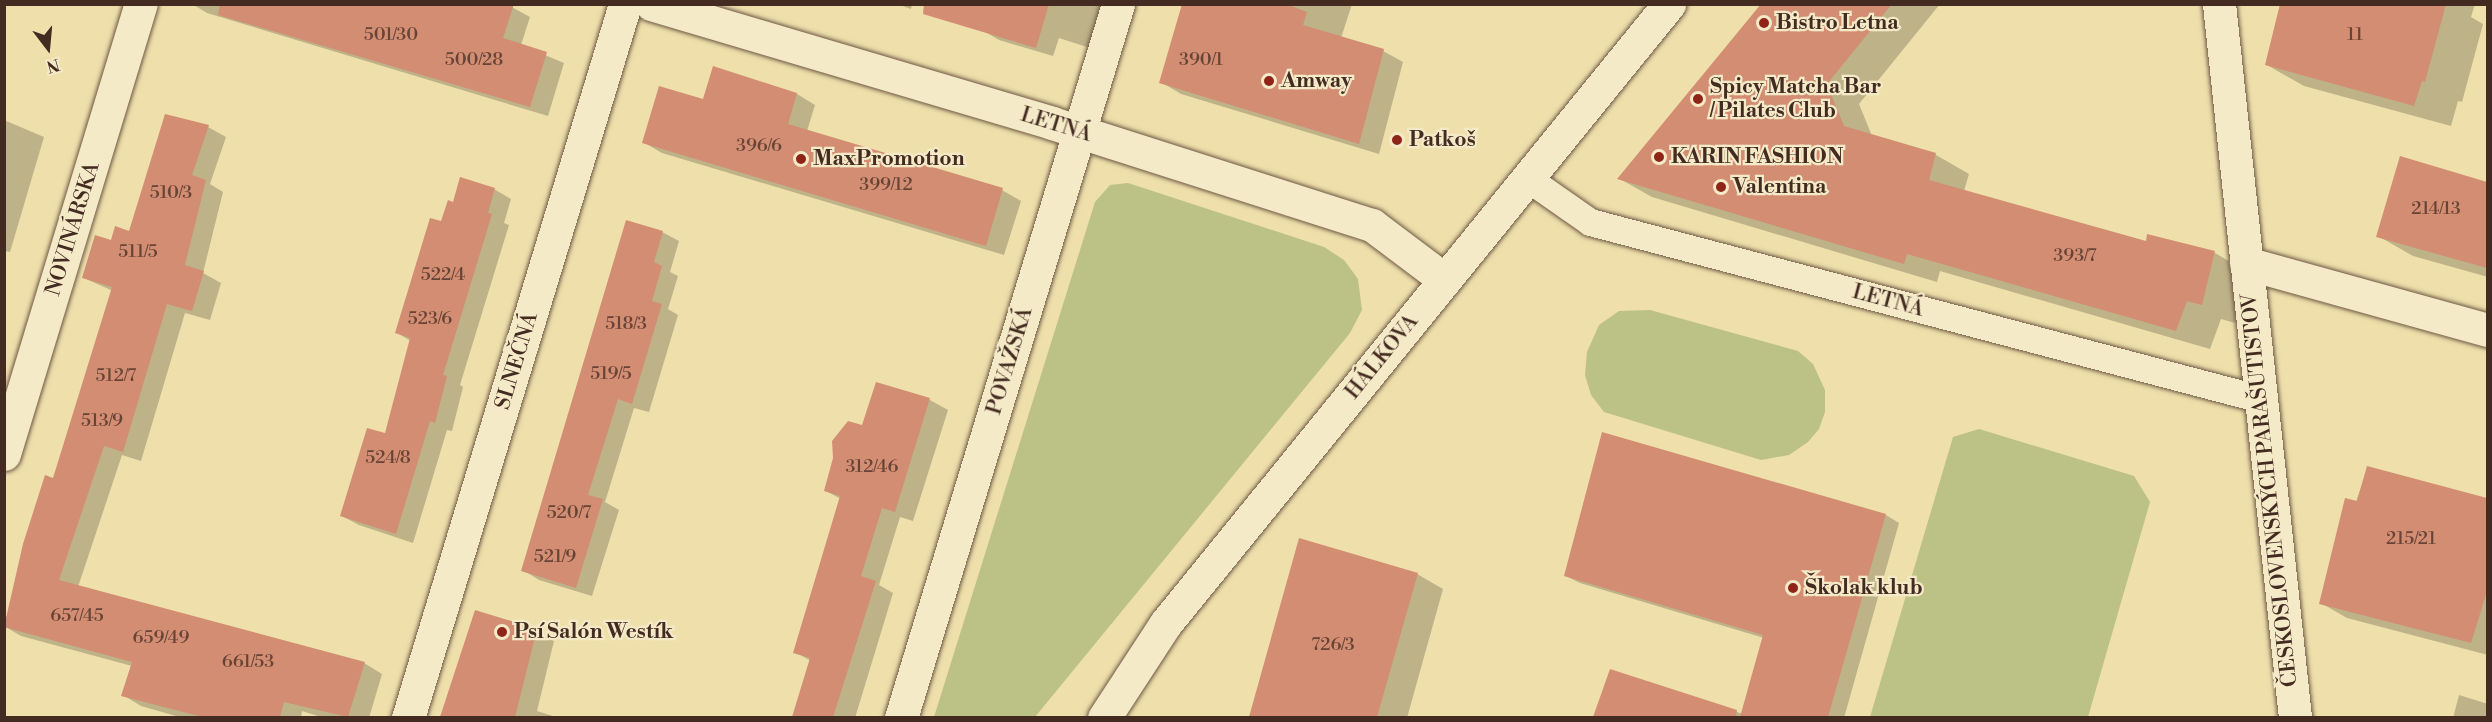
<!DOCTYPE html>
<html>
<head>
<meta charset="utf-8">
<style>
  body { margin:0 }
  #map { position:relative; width:2492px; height:722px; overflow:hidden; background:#eedfab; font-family:"Libre Bodoni",serif }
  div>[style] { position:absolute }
  .green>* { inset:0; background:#bcc186 }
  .shadow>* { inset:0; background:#0003 }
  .building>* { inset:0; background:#d28d73 }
  .roads { filter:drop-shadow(0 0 2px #6e5844) drop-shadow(0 0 2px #6e5844) }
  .service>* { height:27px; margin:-13.5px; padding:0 13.5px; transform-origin:13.5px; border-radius:13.5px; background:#f4eac8 }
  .minor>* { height:33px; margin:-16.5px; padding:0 16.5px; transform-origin:16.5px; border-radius:16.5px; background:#f4eac8 }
  .tertiary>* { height:33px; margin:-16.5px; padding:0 16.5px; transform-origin:16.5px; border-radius:16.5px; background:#f4eac8 }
  .dots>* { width:16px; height:16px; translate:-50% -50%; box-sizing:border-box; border:3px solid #f4eac8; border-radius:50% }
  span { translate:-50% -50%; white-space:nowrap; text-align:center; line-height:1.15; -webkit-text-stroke:4.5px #f4eac8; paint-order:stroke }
  .number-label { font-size:18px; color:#684436 }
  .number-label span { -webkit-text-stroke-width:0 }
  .poi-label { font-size:21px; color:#442b21; font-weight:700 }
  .left { translate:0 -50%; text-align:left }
  .street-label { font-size:21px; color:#442b21 }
  .frame { position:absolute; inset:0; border:6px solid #442b21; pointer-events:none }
  .north { position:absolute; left:18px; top:18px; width:60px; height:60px; -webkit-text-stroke:4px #f4eac8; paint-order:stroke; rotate:164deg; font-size:16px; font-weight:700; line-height:24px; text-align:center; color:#442b21 }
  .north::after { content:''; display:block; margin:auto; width:21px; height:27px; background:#442b21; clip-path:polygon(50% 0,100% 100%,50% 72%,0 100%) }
</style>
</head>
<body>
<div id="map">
  <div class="green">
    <i style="clip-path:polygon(1128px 183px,1324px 247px,1344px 260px,1358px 279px,1362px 310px,1350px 333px,1035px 717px,934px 717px,1095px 202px,1110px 185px)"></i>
    <i style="clip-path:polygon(1650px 310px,1798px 351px,1813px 364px,1825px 390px,1825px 412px,1819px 429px,1808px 442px,1789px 455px,1761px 460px,1604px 412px,1591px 395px,1585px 375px,1587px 352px,1599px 325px,1619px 311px)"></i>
    <i style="clip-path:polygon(1979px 429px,2134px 476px,2150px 502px,2088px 717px,1870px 717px,1953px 437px)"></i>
  </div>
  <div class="shadow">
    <i style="clip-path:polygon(192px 4px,506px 4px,530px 17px,521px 45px,564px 63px,548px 116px,207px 13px)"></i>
    <i style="clip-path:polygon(897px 4px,912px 4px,911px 9px)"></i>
    <i style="clip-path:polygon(990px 4px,1103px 4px,1090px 48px,1059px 38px,1053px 56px,999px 40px,982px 30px)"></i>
    <i style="clip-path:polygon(1183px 4px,1352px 4px,1341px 38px,1383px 51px,1403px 62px,1379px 154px,1181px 94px,1161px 82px)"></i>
    <i style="clip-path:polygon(1762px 4px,1940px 4px,1859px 104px,1872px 136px,1936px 155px,1969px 174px,1964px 191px,2147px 243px,2148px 235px,2215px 253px,2248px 272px,2235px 323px,2221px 319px,2210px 349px,1940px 271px,1937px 282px,1652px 197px,1620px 179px)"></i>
    <i style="clip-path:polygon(2282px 4px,2475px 4px,2471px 17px,2483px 24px,2462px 102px,2458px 101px,2451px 126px,2304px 86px,2267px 65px)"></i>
    <i style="clip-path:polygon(714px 68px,797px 94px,815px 105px,807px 131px,1002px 190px,1021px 201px,1004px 255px,662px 153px,643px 142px,704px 101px)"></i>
    <i style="clip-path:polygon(4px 120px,44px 137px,10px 252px,4px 251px)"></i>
    <i style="clip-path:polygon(208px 127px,226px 137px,210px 184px,223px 192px,203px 273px,221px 283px,210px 320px,185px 313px,141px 461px,122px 455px,78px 587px,364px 663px,382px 674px,369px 718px,324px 718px,302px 711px,301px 718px,183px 718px,141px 706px,123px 695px,132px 666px,21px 636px,4px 626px,46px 477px,54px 479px,113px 291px,84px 278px,112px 242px,130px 233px)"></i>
    <i style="clip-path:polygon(2401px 158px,2488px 183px,2488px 277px,2413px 256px,2378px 236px)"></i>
    <i style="clip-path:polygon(494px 189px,511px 199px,504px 223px,509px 225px,460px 385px,463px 387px,452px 431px,447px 430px,413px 543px,359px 525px,342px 516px,386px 435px,411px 341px,397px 333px,442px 223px,454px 204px)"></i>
    <i style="clip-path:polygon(662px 232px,679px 241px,670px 272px,678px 276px,668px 309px,678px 315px,649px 412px,634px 408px,605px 502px,619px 510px,592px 596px,539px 580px,523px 570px)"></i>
    <i style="clip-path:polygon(877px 383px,930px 400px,948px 410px,913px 521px,900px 517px,879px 585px,893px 593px,855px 718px,794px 718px,811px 661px,795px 652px,841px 499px,826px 491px,863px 427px)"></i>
    <i style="clip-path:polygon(1603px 434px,1886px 515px,1899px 523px,1844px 718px,1594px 718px,1611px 670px,1743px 714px,1764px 638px,1580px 583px,1566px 576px)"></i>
    <i style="clip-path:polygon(2368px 467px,2488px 500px,2488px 655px,2347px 618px,2321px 603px)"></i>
    <i style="clip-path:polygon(1300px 540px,1417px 574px,1443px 589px,1407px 718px,1250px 718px)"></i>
    <i style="clip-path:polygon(476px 612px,536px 630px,554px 641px,537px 711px,559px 718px,442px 718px)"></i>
    <i style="clip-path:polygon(2459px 695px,2488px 704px,2488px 718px,2453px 718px)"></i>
  </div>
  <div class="building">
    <i style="clip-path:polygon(220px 4px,514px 4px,503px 38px,547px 52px,530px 107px,218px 15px)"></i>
    <i style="clip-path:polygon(924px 4px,1049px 4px,1036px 48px,923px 14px)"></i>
    <i style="clip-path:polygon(1182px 4px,1286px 4px,1307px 12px,1303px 25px,1384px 49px,1359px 144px,1159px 83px)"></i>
    <i style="clip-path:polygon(1761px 4px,1892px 4px,1827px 84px,1844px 126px,1936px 153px,1929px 180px,2146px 241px,2147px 234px,2215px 251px,2202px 305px,2187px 301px,2176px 331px,1907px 254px,1904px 264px,1617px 179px)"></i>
    <i style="clip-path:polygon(2280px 4px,2446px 4px,2425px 82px,2422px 81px,2414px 106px,2265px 65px)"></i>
    <i style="clip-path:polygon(713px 66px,797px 93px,788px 124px,1003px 188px,986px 246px,642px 143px,659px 86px,703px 99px)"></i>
    <i style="clip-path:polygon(165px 114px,209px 125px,192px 175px,206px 180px,185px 265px,204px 271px,192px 311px,167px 304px,123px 452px,104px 446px,59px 580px,365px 662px,348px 717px,284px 702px,280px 717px,203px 717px,121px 696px,132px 662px,4px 627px,23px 544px,45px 475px,53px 478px,112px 287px,82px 278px,95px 235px,111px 240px,115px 226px,129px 231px)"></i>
    <i style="clip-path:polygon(2400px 156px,2487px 182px,2487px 268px,2376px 237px)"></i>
    <i style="clip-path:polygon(460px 177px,495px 188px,488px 213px,492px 214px,443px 375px,447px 376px,435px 423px,430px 421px,396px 534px,340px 516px,367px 428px,385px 433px,410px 338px,395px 333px,430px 218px,441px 221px,448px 200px,453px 202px)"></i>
    <i style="clip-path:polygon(626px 220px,663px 231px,654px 262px,662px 266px,652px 301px,662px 304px,632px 404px,618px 399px,588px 495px,603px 499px,576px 588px,521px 571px)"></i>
    <i style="clip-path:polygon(876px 382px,930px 398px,895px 512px,882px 508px,861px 576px,876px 581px,833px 717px,792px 717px,810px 658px,793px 653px,840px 496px,824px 491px,833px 458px,832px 441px,848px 421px,862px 425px)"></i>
    <i style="clip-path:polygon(1602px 432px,1886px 514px,1828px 717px,1740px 717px,1763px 635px,1564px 576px)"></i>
    <i style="clip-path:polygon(2367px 466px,2487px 498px,2487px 591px,2471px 643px,2319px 604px,2345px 498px,2357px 501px)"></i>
    <i style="clip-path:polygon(1299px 538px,1418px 573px,1377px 717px,1249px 717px)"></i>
    <i style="clip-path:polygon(475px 610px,537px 629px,515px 717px,440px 717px)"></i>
    <i style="clip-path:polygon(1610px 669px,1737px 710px,1736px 717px,1593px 717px)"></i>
  </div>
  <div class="roads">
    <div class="service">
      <i style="left:1527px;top:178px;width:77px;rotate:34.9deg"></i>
      <i style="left:1590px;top:222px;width:694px;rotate:14.78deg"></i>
    </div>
    <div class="minor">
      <i style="left:651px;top:4px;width:418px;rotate:16.5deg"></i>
      <i style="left:1052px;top:123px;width:336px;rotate:17.7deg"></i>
      <i style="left:1372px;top:225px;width:91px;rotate:37deg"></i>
      <i style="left:2219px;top:4px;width:718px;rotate:83.92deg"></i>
      <i style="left:2246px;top:263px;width:251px;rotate:15.5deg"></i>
      <i style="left:4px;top:454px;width:470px;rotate:-73.1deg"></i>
      <i style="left:408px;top:718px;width:746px;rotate:-73.09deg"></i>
      <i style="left:901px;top:718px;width:746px;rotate:-73.09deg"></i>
    </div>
    <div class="tertiary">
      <i style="left:1104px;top:718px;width:113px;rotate:-56.9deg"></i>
      <i style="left:1166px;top:623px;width:798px;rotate:-50.9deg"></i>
    </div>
  </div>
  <div class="dots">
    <i style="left:1764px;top:23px;background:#8f2418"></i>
    <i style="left:1269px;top:81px;background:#8f2418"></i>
    <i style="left:1698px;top:99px;background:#8f2418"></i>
    <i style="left:1397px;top:140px;background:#8f2418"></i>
    <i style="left:1659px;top:157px;background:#8f2418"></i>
    <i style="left:801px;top:159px;background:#8f2418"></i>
    <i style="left:1721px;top:187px;background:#8f2418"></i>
    <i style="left:1793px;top:588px;background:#8f2418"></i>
    <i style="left:502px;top:632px;background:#8f2418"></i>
  </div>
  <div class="number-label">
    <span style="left:391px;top:35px">501/30</span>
    <span style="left:2355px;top:35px">11</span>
    <span style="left:474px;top:60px">500/28</span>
    <span style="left:1201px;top:60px">390/1</span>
    <span style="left:759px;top:146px">396/6</span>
    <span style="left:886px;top:185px">399/12</span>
    <span style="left:171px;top:193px">510/3</span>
    <span style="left:2436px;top:209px">214/13</span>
    <span style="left:138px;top:252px">511/5</span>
    <span style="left:2075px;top:256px">393/7</span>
    <span style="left:443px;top:275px">522/4</span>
    <span style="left:430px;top:319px">523/6</span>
    <span style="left:626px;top:324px">518/3</span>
    <span style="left:611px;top:374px">519/5</span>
    <span style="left:116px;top:376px">512/7</span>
    <span style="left:102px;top:421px">513/9</span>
    <span style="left:388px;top:458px">524/8</span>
    <span style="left:872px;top:467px">312/46</span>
    <span style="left:569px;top:513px">520/7</span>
    <span style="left:2411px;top:539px">215/21</span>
    <span style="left:555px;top:557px">521/9</span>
    <span style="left:77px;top:616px">657/45</span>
    <span style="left:161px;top:638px">659/49</span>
    <span style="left:1333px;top:645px">726/3</span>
    <span style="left:248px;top:662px">661/53</span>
  </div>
  <div class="poi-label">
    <span class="left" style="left:1776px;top:23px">Bistro Letna</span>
    <span class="left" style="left:1281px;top:81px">Amway</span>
    <span class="left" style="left:1710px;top:99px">Spicy Matcha Bar<br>/ Pilates Club</span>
    <span class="left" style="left:1409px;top:140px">Patkoš</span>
    <span class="left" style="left:1671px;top:157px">KARIN FASHION</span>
    <span class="left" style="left:813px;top:159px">MaxPromotion</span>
    <span class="left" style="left:1733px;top:187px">Valentina</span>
    <span class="left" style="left:1805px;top:588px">Školak klub</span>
    <span class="left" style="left:514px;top:632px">Psí Salón Westík</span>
  </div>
  <div class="street-label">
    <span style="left:1056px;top:125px;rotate:17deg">LETNÁ</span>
    <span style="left:73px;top:229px;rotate:-73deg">NOVINÁRSKA</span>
    <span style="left:1888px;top:301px;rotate:15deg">LETNÁ</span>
    <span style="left:1382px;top:357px;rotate:-51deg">HÁLKOVA</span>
    <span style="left:517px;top:361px;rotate:-73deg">SLNEČNÁ</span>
    <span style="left:1010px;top:361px;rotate:-73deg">POVAŽSKÁ</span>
    <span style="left:2270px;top:490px;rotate:-96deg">ČESKOSLOVENSKÝCH PARAŠUTISTOV</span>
  </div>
  <div class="frame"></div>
  <div class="north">N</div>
</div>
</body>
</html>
